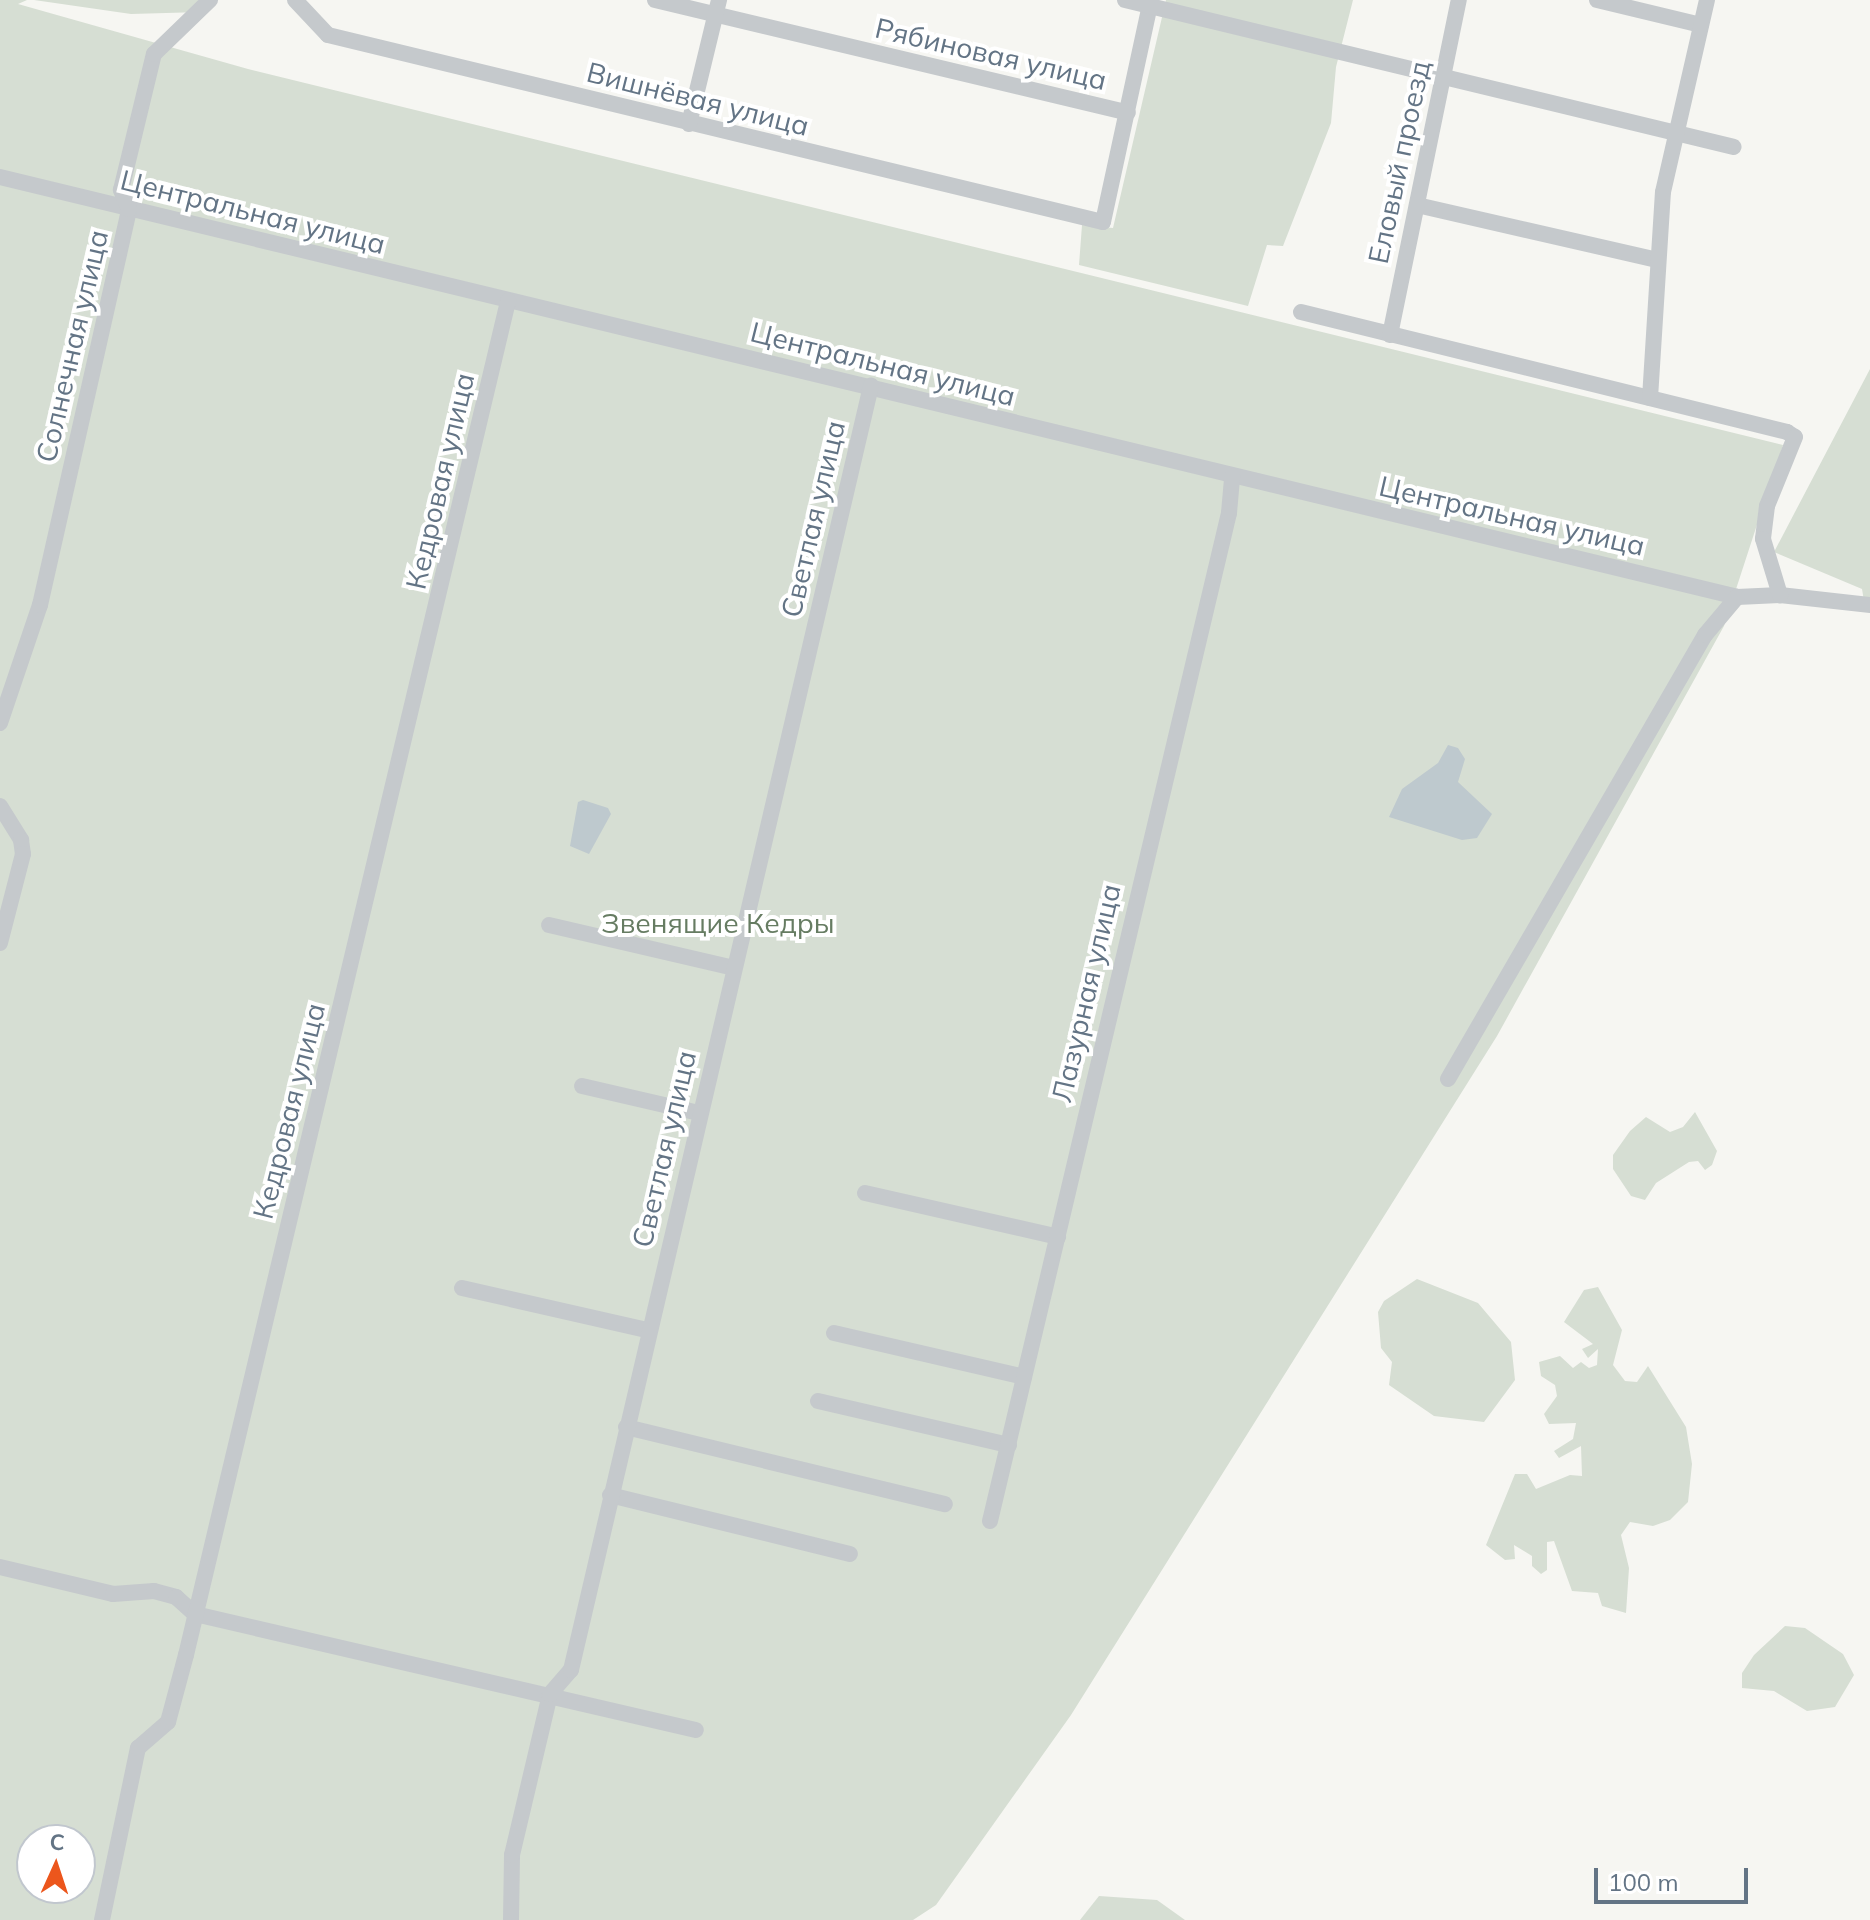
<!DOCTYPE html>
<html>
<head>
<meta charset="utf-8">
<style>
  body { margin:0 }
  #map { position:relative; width:1870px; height:1920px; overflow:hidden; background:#f6f6f2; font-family:Mulish,sans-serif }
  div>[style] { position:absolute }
  .green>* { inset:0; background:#d6ded3 }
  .water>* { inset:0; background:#bec9ce }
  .minor>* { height:16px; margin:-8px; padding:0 8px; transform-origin:8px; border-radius:8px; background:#c5c9cc }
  span { translate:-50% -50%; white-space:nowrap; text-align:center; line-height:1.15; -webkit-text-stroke:8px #fff; paint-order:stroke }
  .street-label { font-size:28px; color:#637485 }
  .park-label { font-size:28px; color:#667c62 }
  .north { position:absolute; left:16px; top:1824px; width:80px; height:80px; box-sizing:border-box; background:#fff; border:2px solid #c1c7ce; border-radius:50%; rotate:3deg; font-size:22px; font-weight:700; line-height:32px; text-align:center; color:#637485 }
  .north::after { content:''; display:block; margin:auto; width:28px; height:36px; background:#ec561c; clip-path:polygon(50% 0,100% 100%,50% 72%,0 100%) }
  .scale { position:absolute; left:1594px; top:1868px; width:154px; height:36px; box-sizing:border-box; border:4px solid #637485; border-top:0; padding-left:10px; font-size:24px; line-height:28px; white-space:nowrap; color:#637485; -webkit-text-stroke:6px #fff; paint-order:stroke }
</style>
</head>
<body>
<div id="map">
  <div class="green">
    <i style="clip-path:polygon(evenodd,0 0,27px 0,18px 4px,248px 69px,1783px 445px,1724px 626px,1497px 1036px,1071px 1715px,936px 1905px,913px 1920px,0 1920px,0 0,32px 1840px,80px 1840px,80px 1888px,32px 1888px,32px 1840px)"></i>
    <i style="clip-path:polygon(34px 0,198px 0,201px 12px,131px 14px)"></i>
    <i style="clip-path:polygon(1166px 0,1353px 0,1336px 67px,1331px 123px,1283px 246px,1267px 245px,1248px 306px,1079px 265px,1082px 225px,1113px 228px)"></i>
    <i style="clip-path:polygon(1870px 369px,1870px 602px,1864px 601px,1862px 589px,1774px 552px)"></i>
    <i style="clip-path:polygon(1695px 1112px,1717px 1151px,1712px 1165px,1705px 1170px,1698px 1161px,1689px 1162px,1656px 1183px,1645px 1200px,1631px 1196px,1613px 1169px,1613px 1155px,1630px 1131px,1646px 1117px,1670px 1132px,1683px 1127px)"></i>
    <i style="clip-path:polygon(1417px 1279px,1478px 1303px,1511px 1342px,1515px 1380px,1484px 1422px,1434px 1416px,1389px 1385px,1392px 1362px,1381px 1348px,1378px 1312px,1384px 1301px)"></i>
    <i style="clip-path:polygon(1598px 1287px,1622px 1330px,1613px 1365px,1625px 1381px,1637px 1382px,1648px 1366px,1686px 1427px,1692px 1464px,1688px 1502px,1670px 1520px,1653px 1526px,1630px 1522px,1621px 1535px,1629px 1568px,1626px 1613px,1602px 1606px,1598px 1593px,1572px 1591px,1554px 1541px,1547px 1542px,1547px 1570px,1541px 1574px,1532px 1566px,1532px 1556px,1514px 1545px,1515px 1559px,1505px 1560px,1486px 1545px,1515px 1474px,1527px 1474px,1536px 1489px,1570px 1475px,1582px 1476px,1581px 1446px,1559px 1458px,1554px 1451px,1573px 1439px,1576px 1423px,1549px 1424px,1544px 1414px,1557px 1396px,1555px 1385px,1541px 1376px,1539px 1362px,1560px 1356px,1573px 1368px,1581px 1362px,1589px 1368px,1597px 1365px,1598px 1349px,1588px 1358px,1582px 1349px,1593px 1344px,1564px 1322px,1584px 1290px)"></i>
    <i style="clip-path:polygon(1785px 1626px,1805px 1628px,1843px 1654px,1854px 1675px,1835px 1707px,1807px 1711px,1774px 1691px,1742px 1688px,1742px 1673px,1754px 1655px)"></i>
    <i style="clip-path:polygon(1099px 1896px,1157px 1900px,1185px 1920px,1080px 1920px)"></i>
  </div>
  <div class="water">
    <i style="clip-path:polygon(1448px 745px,1458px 748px,1465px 759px,1458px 782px,1492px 814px,1477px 838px,1462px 840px,1389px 817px,1402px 789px,1438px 763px)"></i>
    <i style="clip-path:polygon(583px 800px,608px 808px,611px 814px,589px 854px,570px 846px,578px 802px)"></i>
  </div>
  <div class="minor">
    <i style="left:295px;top:0;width:48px;rotate:46.7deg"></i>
    <i style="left:328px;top:35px;width:797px;rotate:13.57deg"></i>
    <i style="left:1103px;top:222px;width:227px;rotate:-77.8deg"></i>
    <i style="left:655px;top:0;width:486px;rotate:13.4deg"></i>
    <i style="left:1125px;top:0;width:626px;rotate:13.57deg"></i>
    <i style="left:1597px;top:0;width:107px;rotate:13.5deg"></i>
    <i style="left:689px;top:124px;width:128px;rotate:-76.4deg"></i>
    <i style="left:0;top:177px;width:1787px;rotate:13.59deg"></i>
    <i style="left:1737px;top:597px;width:43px;rotate:-2.7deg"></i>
    <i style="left:1780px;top:595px;width:91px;rotate:6.3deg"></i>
    <i style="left:1417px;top:205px;width:246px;rotate:12.9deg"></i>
    <i style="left:1301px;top:312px;width:501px;rotate:13.87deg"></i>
    <i style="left:1787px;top:432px;width:9px;rotate:32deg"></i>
    <i style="left:1795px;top:437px;width:74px;rotate:112.1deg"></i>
    <i style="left:1767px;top:506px;width:33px;rotate:97deg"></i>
    <i style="left:1763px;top:539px;width:59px;rotate:73.1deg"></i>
    <i style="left:1390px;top:335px;width:342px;rotate:-78.4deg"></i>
    <i style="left:1650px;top:398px;width:206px;rotate:-86.4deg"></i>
    <i style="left:1663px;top:192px;width:197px;rotate:-77.1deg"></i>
    <i style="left:0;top:723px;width:125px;rotate:-71.3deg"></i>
    <i style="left:40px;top:605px;width:406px;rotate:-77.3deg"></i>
    <i style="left:129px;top:209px;width:21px;rotate:-113deg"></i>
    <i style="left:121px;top:190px;width:140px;rotate:-76.4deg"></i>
    <i style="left:154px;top:54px;width:78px;rotate:-44deg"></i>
    <i style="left:0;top:806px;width:40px;rotate:58deg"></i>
    <i style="left:21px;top:840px;width:14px;rotate:82deg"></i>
    <i style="left:23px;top:854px;width:92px;rotate:104.5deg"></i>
    <i style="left:549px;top:925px;width:190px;rotate:13.1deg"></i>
    <i style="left:1448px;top:1079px;width:513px;rotate:-59.94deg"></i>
    <i style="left:1705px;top:635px;width:50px;rotate:-49.9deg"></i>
    <i style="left:582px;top:1086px;width:120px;rotate:13deg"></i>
    <i style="left:865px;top:1193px;width:198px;rotate:12.8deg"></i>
    <i style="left:462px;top:1288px;width:190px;rotate:12.8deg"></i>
    <i style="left:834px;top:1333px;width:195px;rotate:13deg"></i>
    <i style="left:818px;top:1401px;width:196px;rotate:13deg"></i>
    <i style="left:626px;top:1427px;width:328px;rotate:13.6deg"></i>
    <i style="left:610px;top:1495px;width:247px;rotate:13.8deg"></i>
    <i style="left:990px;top:1521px;width:1036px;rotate:-76.66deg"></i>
    <i style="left:1229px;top:513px;width:37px;rotate:-85deg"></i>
    <i style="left:0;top:1567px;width:116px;rotate:13.4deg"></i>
    <i style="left:113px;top:1594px;width:41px;rotate:-4.2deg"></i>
    <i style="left:154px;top:1591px;width:23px;rotate:15deg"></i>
    <i style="left:176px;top:1597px;width:25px;rotate:42deg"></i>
    <i style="left:195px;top:1614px;width:514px;rotate:13.04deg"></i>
    <i style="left:102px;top:1920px;width:176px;rotate:-78.2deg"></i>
    <i style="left:138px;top:1748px;width:40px;rotate:-41deg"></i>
    <i style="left:168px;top:1722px;width:69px;rotate:-75deg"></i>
    <i style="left:186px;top:1655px;width:1392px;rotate:-76.62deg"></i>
    <i style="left:511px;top:1920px;width:65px;rotate:-89.1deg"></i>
    <i style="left:512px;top:1855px;width:165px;rotate:-76.7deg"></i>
    <i style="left:550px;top:1694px;width:32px;rotate:-49deg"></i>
    <i style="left:571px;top:1670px;width:1319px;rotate:-76.85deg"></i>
  </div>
  <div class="street-label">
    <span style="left:991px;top:54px;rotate:13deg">Рябиновая улица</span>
    <span style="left:698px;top:99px;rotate:14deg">Вишнёвая улица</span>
    <span style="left:1399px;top:162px;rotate:-78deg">Еловый проезд</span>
    <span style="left:253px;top:212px;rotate:14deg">Центральная улица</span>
    <span style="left:72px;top:346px;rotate:-77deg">Солнечная улица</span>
    <span style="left:883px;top:364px;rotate:14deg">Центральная улица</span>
    <span style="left:440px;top:481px;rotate:-77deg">Кедровая улица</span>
    <span style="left:1512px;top:516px;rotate:13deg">Центральная улица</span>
    <span style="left:813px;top:519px;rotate:-77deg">Светлая улица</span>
    <span style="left:1086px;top:993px;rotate:-77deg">Лазурная улица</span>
    <span style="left:289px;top:1111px;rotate:-76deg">Кедровая улица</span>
    <span style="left:664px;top:1149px;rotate:-77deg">Светлая улица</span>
  </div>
  <div class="park-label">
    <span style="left:718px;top:923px">Звенящие Кедры</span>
  </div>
  <div class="north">С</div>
  <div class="scale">100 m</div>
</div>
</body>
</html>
